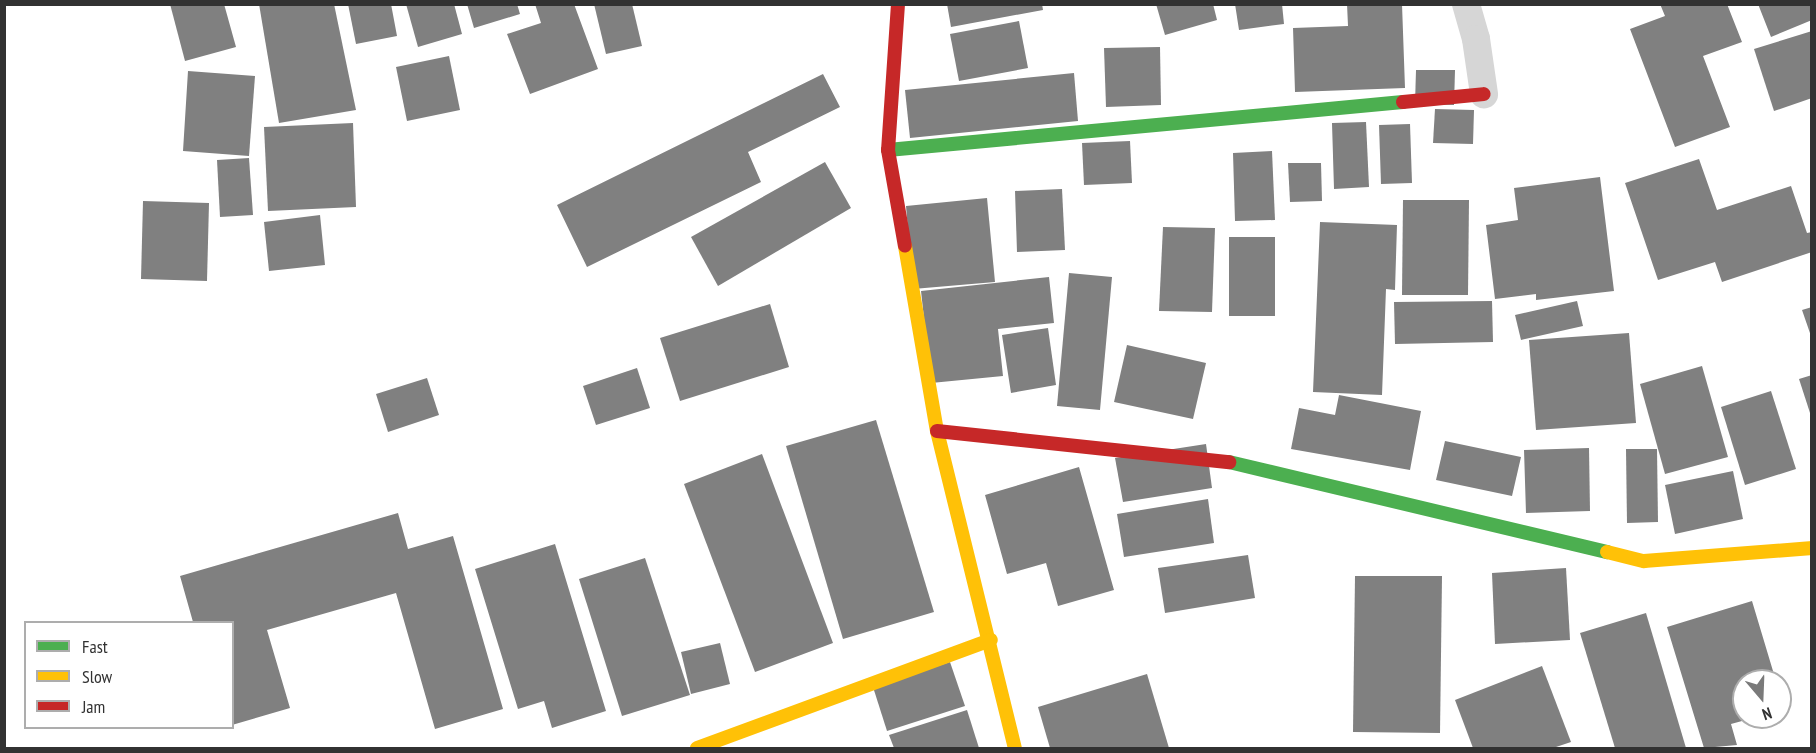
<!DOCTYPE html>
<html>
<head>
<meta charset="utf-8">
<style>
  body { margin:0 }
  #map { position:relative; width:1816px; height:753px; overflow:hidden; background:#fff; font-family:"PT Sans Narrow",sans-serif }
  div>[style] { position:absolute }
  .building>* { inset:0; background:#808080 }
  .lane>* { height:28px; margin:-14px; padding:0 14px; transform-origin:14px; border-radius:14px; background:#d6d6d6 }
  .fast>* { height:14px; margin:-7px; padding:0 7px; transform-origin:7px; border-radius:7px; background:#4caf50 }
  .slow>* { height:14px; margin:-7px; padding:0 7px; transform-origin:7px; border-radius:7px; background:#ffc107 }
  .jam>* { height:14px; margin:-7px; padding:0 7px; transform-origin:7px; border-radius:7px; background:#c62828 }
  span { translate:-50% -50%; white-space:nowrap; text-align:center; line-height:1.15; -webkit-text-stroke:6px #fff; paint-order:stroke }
  .frame { position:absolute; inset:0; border:6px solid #323232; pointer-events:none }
  .legend { position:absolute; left:24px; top:621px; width:210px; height:108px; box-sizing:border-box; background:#fff; border:2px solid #adadad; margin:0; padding:8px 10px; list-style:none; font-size:18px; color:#323232 }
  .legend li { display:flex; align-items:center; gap:12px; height:30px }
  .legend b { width:30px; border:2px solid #adadad }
  .north { position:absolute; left:1732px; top:669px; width:60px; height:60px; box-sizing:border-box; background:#fff; border:2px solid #adadad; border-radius:50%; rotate:161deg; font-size:16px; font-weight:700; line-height:24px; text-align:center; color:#323232 }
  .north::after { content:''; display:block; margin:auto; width:21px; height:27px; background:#7a7a7a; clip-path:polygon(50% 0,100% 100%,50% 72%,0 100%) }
</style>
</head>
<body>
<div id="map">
  <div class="building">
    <i style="clip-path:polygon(170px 4px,224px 4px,236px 47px,185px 61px)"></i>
    <i style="clip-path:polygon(259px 4px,334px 4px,356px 110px,279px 123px)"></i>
    <i style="clip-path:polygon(348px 4px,391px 4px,397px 36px,356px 44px)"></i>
    <i style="clip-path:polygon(406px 4px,454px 4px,462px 34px,418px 47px)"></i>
    <i style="clip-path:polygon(467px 4px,517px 4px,520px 14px,474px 28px)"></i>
    <i style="clip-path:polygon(535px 4px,574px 4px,598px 69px,530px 94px,507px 34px,541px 23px)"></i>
    <i style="clip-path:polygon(594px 4px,632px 4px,642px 46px,606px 54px)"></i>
    <i style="clip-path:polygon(947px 4px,1042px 4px,1043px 10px,951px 27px)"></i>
    <i style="clip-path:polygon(1156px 4px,1213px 4px,1217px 20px,1165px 35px)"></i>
    <i style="clip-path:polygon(1235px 4px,1282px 4px,1284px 24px,1239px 30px)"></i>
    <i style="clip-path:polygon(1347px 4px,1402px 4px,1405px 88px,1295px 92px,1293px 28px,1348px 26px)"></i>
    <i style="clip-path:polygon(1660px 4px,1727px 4px,1742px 42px,1703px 56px,1730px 127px,1675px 147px,1630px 29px,1665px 16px)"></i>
    <i style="clip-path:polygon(1758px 4px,1812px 4px,1812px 20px,1771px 37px)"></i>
    <i style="clip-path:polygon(1019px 21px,1028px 68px,959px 81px,950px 34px)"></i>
    <i style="clip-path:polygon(1812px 31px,1812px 98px,1774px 111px,1754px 49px)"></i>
    <i style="clip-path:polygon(1160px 47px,1161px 105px,1106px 107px,1104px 48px)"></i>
    <i style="clip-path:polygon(449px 56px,460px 110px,407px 121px,396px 67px)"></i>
    <i style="clip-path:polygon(1416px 70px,1455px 70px,1454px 105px,1415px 104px)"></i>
    <i style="clip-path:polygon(188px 71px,255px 76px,249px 156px,183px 151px)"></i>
    <i style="clip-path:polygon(1074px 73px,1078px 121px,910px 138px,905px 90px)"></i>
    <i style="clip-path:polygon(823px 74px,840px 107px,748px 152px,761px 182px,587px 267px,557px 205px)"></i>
    <i style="clip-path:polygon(1435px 109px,1474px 110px,1473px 144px,1433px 143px)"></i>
    <i style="clip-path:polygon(1366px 122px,1369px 187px,1334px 189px,1332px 123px)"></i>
    <i style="clip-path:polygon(353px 123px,356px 207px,268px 211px,264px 127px)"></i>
    <i style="clip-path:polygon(1410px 124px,1412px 183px,1381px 184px,1379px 125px)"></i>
    <i style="clip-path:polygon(1130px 141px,1132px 183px,1084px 185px,1082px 143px)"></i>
    <i style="clip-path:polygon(1272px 151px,1275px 220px,1235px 221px,1233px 153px)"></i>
    <i style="clip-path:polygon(249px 158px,253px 215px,220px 217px,217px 160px)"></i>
    <i style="clip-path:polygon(1699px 159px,1717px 210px,1791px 186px,1807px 233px,1812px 232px,1812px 252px,1722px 282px,1715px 262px,1658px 280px,1625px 183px)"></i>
    <i style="clip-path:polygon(825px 162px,851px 208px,718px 286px,691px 237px)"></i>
    <i style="clip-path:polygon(1288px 163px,1321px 163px,1322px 201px,1290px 202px)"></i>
    <i style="clip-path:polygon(1600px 177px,1614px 291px,1536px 300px,1536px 294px,1495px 299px,1486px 225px,1518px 220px,1514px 188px)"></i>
    <i style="clip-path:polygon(1062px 189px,1065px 250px,1017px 252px,1015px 191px)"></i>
    <i style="clip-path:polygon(987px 198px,995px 282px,913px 289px,906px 206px)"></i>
    <i style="clip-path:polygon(1403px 200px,1469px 200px,1468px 295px,1402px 295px)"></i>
    <i style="clip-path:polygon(143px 201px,209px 203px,207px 281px,141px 279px)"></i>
    <i style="clip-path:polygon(320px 215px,325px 265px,269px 271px,264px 222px)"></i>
    <i style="clip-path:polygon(1320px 222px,1397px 225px,1395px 290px,1386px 289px,1382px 395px,1313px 392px)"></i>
    <i style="clip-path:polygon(1163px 227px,1215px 228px,1212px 312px,1159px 311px)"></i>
    <i style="clip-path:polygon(1229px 237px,1275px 237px,1275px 316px,1229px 316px)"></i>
    <i style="clip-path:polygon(1069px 273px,1112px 277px,1100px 410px,1057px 406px)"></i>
    <i style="clip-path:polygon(1049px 277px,1054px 323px,998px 329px,1003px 376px,931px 383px,921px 291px)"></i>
    <i style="clip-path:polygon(1492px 301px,1493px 342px,1395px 344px,1394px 302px)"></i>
    <i style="clip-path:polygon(1577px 301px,1583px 326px,1521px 340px,1515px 315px)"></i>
    <i style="clip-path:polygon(770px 304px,789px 367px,680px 401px,660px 338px)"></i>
    <i style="clip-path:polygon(1812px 307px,1812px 336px,1811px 336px,1802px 310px)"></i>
    <i style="clip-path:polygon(1048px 328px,1056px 385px,1011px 393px,1002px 335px)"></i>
    <i style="clip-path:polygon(1629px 333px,1636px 423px,1536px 430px,1529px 340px)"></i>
    <i style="clip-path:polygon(1127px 345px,1206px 363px,1193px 419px,1114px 402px)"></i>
    <i style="clip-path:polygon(1702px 366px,1728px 457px,1665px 474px,1640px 384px)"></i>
    <i style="clip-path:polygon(637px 368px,650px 408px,596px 425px,583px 386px)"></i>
    <i style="clip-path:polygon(1812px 375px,1812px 416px,1811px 416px,1799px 379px)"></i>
    <i style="clip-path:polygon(427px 378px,439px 415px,388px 432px,376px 394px)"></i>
    <i style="clip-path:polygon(1771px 391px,1796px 469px,1745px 485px,1721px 407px)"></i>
    <i style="clip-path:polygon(1339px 395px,1421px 411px,1410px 470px,1291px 449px,1299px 408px,1335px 415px)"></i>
    <i style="clip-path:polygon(876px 420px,934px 612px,843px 639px,786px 446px)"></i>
    <i style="clip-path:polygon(1445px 441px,1521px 457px,1512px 496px,1436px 480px)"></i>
    <i style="clip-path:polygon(1206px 444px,1212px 488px,1123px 502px,1115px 458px)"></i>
    <i style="clip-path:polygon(1589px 448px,1590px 511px,1526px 513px,1524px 450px)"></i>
    <i style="clip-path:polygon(1626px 449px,1657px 449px,1658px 522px,1627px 523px)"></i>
    <i style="clip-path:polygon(762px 454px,833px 643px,755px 672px,684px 484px)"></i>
    <i style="clip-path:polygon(1079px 467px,1114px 590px,1058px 606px,1046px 563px,1007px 574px,985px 495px)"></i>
    <i style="clip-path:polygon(1733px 471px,1743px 519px,1675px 534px,1665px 485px)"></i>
    <i style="clip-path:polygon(1208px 499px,1214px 543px,1124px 557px,1117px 514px)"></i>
    <i style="clip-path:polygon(398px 513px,408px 549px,453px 536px,503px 709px,435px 729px,396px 593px,267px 630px,290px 708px,232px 725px,232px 622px,193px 622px,180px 576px)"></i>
    <i style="clip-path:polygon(555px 544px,606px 711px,552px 728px,544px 701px,518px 709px,475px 569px)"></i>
    <i style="clip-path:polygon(1248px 555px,1255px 598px,1165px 613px,1158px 568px)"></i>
    <i style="clip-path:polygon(645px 558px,690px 695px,622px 716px,579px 579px)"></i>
    <i style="clip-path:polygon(1566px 568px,1570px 640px,1495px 644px,1492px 573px)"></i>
    <i style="clip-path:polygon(1355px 576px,1442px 576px,1440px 733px,1353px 732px)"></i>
    <i style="clip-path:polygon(1752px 601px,1776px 681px,1744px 681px,1744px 717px,1753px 718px,1731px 724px,1737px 745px,1704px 748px,1667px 627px)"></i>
    <i style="clip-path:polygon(1646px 613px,1686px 748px,1615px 748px,1580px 633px)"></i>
    <i style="clip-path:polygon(720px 643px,730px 684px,691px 694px,681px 652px)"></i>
    <i style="clip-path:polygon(950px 662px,965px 706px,887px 731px,873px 687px)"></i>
    <i style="clip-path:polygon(1542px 666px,1571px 742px,1553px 748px,1473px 748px,1455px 700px)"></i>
    <i style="clip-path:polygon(1147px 674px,1169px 748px,1050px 748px,1038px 707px)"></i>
    <i style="clip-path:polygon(967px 710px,979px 748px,894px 748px,889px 735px)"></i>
  </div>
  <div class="lane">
    <i style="left:1466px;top:4px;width:36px;rotate:74deg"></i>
    <i style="left:1476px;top:39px;width:56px;rotate:81.7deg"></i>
  </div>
  <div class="fast">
    <i style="left:888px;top:150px;width:517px;rotate:-5.32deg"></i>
    <i style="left:1229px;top:462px;width:389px;rotate:13.4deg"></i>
  </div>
  <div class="slow">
    <i style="left:905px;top:246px;width:188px;rotate:80.2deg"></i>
    <i style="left:937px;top:431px;width:326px;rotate:76.2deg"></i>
    <i style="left:1607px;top:552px;width:38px;rotate:14deg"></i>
    <i style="left:1644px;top:561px;width:169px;rotate:-4.4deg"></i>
    <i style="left:697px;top:748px;width:313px;rotate:-20.2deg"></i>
  </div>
  <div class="jam">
    <i style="left:898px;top:4px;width:146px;rotate:93.9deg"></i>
    <i style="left:888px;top:150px;width:97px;rotate:80deg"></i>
    <i style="left:1403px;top:102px;width:81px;rotate:-5.6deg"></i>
    <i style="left:937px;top:431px;width:294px;rotate:6.1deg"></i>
  </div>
  <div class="frame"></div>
  <ul class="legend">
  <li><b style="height:8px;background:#4caf50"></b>Fast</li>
  <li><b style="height:8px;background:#ffc107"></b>Slow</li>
  <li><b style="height:8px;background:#c62828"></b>Jam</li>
  </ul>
  <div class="north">N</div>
</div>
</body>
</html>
